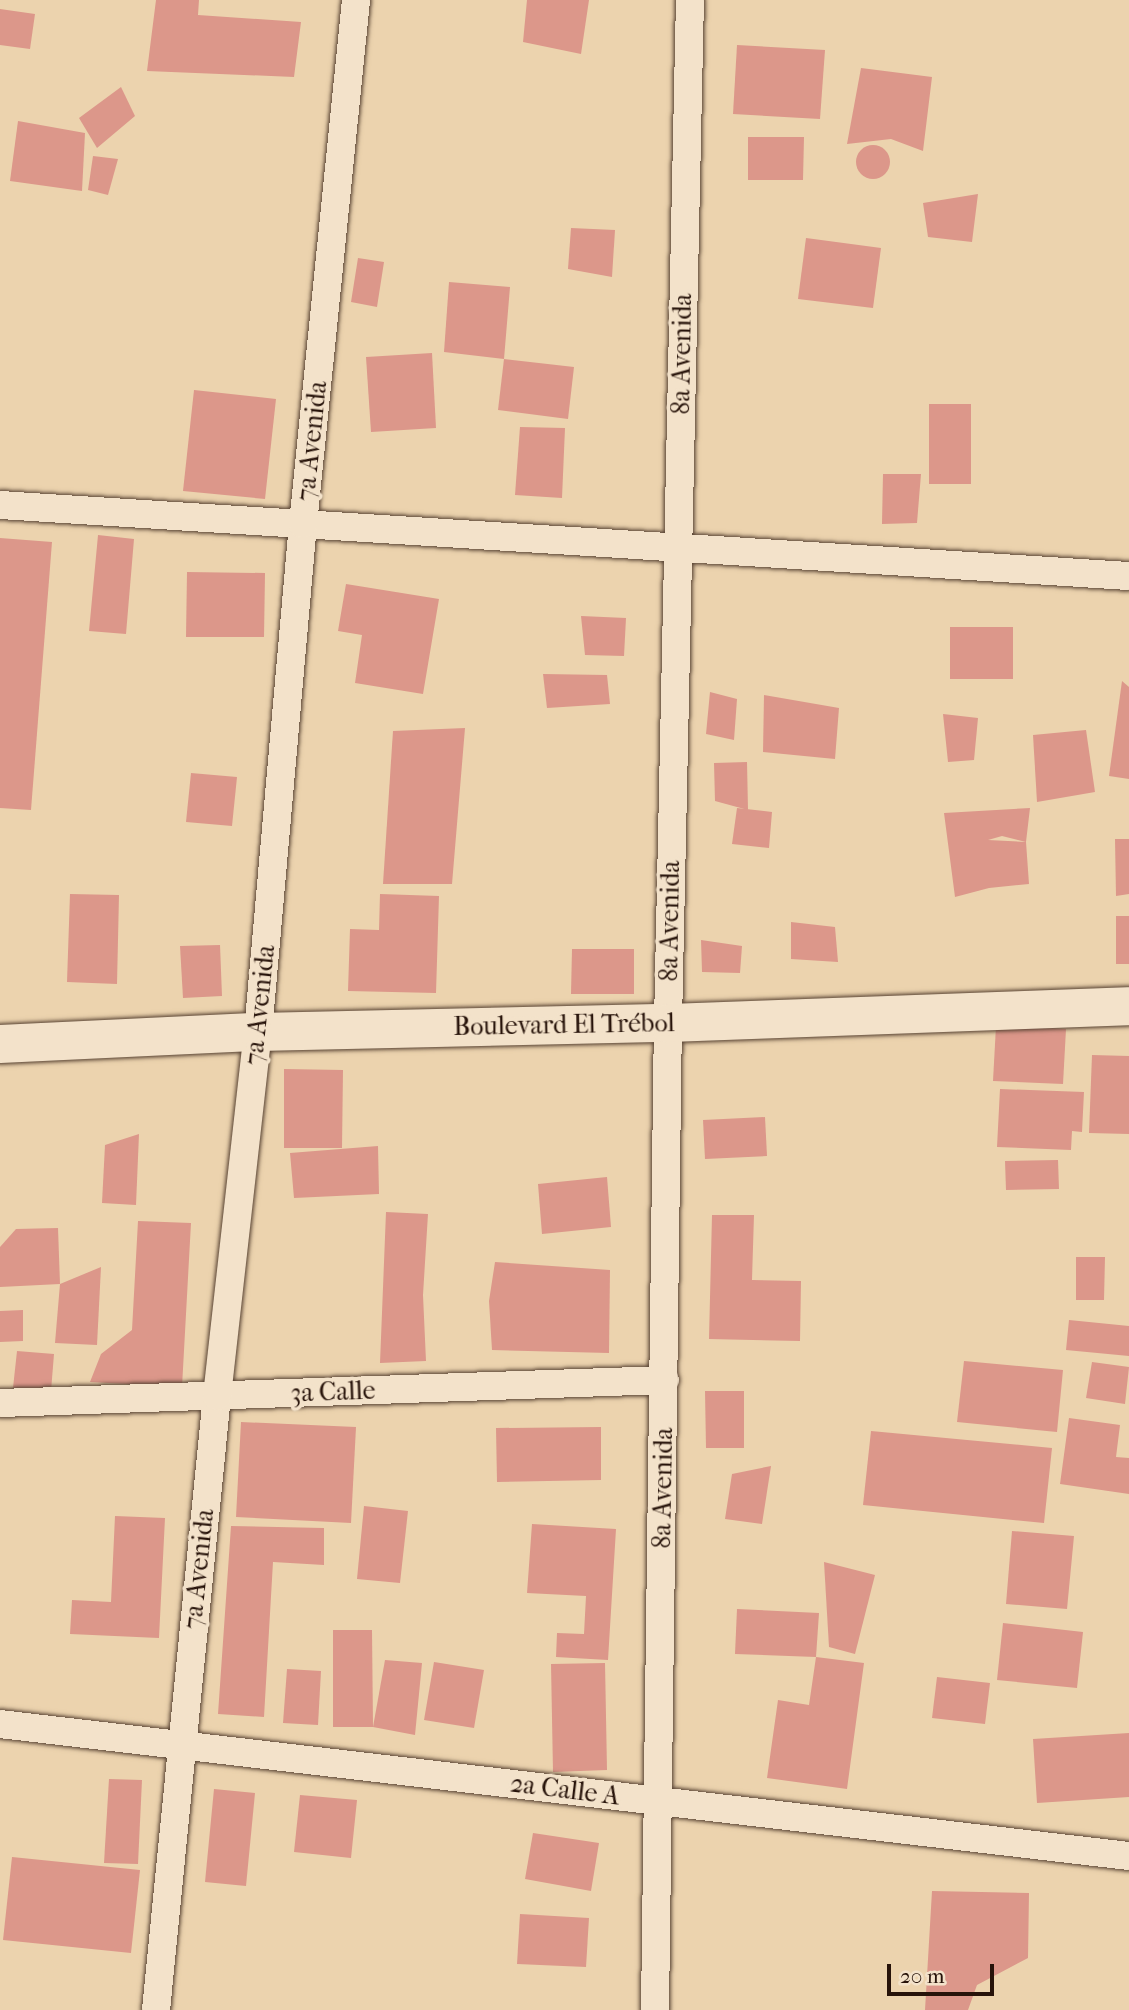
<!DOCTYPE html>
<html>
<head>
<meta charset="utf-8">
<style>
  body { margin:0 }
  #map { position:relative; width:1129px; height:2010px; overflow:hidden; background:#ecd3ae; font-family:"IM FELL French Canon",serif }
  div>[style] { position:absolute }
  .building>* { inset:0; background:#dc978a }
  .round { border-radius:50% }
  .roads { filter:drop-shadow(0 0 2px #584333) drop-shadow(0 0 2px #584333) }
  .minor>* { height:28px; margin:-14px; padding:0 14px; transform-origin:14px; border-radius:14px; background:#f3e2ca }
  .secondary>* { height:38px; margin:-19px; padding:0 19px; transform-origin:19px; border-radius:19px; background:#f3e2ca }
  span { translate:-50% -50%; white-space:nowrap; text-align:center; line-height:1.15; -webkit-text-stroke:7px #f3e2ca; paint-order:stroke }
  .street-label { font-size:26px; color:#27130a }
  .scale { position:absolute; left:887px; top:1964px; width:107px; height:32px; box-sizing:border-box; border:4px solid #27130a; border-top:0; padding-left:9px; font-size:21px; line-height:24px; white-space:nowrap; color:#27130a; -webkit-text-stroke:5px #f3e2ca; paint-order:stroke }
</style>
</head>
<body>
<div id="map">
  <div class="building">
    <i style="clip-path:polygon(156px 0,199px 0,198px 15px,301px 22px,294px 77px,147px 71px)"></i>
    <i style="clip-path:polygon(527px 0,589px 0,581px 54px,523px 42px)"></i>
    <i style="clip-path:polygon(0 9px,35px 14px,30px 49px,0 45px)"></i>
    <i style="clip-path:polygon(737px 45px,825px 50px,820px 119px,733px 114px)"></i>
    <i style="clip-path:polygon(861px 68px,932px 77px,923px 151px,891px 139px,847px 144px)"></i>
    <i style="clip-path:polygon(121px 87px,135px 116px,97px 148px,79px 118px)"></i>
    <i style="clip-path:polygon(18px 121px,85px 133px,82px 191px,10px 181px)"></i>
    <i style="clip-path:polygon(748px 137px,804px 137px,803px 180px,748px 180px)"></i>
    <i class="round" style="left:856px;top:145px;width:34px;height:34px"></i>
    <i style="clip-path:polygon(93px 156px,118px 159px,108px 195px,88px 190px)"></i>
    <i style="clip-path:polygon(978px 194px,972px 242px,928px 237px,923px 203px)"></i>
    <i style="clip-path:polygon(571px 228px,615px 230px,612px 277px,568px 269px)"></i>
    <i style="clip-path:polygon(806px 238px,881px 248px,873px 308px,798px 299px)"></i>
    <i style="clip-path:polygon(358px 258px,384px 262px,377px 307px,351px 302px)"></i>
    <i style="clip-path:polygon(449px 282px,510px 287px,504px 359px,444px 352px)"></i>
    <i style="clip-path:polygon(432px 353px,436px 428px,371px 432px,366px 357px)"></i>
    <i style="clip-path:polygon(504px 359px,574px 367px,568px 419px,498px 410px)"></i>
    <i style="clip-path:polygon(194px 390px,276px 399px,265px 499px,183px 491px)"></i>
    <i style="clip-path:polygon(929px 404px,971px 404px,971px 484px,929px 484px)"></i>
    <i style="clip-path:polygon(520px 427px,565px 428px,562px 498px,515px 495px)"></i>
    <i style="clip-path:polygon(883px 474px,921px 474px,917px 523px,882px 524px)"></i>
    <i style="clip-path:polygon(98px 535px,134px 539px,126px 634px,89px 631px)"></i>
    <i style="clip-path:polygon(0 538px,52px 542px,31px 810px,0 808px)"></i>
    <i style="clip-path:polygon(187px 572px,265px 573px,264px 637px,186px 637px)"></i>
    <i style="clip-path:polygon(346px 584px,439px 599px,423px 694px,355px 683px,362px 635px,338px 631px)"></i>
    <i style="clip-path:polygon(581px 616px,626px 618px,624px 656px,585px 655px)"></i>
    <i style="clip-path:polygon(950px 627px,1013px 627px,1013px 679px,950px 679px)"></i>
    <i style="clip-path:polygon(543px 674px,607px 675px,610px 704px,547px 708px)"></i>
    <i style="clip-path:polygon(1122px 681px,1129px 687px,1129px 779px,1109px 776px)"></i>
    <i style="clip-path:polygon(710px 692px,737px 699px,734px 740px,706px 734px)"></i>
    <i style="clip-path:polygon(764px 695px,839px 708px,835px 759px,763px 752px)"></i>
    <i style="clip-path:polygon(943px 714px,978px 718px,974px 760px,948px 762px)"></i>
    <i style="clip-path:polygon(465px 728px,452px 884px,383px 884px,393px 731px)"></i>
    <i style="clip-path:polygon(1086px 730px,1095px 792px,1037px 802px,1033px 735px)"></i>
    <i style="clip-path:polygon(747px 762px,748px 810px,715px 801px,714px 763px)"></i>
    <i style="clip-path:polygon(191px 773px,237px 777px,232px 826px,186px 822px)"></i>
    <i style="clip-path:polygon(737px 808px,772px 812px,769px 848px,732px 844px)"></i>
    <i style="clip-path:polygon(1030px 808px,1026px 842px,1002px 836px,988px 840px,1026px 842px,1029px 884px,989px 888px,955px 897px,944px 813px)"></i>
    <i style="clip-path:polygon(1115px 839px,1129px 839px,1129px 894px,1116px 896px)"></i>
    <i style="clip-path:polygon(70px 894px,119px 895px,117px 984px,67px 982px)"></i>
    <i style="clip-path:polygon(380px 894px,439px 896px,436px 993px,348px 991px,350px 929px,379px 930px)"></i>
    <i style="clip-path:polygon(1116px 916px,1129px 916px,1129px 964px,1116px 964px)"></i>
    <i style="clip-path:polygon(791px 922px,835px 927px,838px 962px,791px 959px)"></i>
    <i style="clip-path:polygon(701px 940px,742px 946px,740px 973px,702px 972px)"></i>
    <i style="clip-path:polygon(220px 945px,222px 996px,183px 998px,180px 946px)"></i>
    <i style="clip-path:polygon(572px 949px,634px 949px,634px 994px,571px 994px)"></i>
    <i style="clip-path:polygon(996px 1026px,1066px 1029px,1063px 1084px,993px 1081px)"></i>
    <i style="clip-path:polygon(1092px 1055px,1129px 1056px,1129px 1134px,1089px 1133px)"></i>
    <i style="clip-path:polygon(284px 1069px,343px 1070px,342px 1148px,284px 1148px)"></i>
    <i style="clip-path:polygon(1000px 1089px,1084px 1092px,1082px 1132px,1072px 1131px,1071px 1150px,997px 1147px)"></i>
    <i style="clip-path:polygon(765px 1117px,767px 1156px,705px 1159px,703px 1120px)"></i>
    <i style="clip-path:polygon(139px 1134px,136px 1205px,102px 1203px,105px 1145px)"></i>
    <i style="clip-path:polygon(378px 1146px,379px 1194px,294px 1198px,290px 1153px)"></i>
    <i style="clip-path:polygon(1058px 1160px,1059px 1189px,1006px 1190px,1005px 1161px)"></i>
    <i style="clip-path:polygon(607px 1177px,611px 1227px,542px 1234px,538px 1184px)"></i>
    <i style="clip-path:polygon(386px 1212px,428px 1214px,423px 1295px,426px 1361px,380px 1363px)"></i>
    <i style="clip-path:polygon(712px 1215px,754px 1215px,752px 1280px,801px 1281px,800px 1341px,709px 1339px)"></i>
    <i style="clip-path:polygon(138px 1221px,191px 1223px,182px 1387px,90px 1382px,101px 1354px,132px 1330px)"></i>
    <i style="clip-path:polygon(58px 1228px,60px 1284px,0 1287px,0 1247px,16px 1229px)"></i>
    <i style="clip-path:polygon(1076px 1257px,1105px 1257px,1104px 1300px,1076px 1300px)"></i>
    <i style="clip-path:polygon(495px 1262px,610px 1270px,609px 1353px,492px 1350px,489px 1301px)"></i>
    <i style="clip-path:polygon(101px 1267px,97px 1345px,55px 1343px,60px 1284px)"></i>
    <i style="clip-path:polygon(23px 1310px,23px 1341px,0 1342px,0 1311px)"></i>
    <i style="clip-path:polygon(1069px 1320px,1129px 1326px,1129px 1356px,1066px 1350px)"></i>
    <i style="clip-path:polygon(17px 1351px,54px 1354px,51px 1391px,13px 1388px)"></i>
    <i style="clip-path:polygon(964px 1361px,1063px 1370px,1057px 1432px,957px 1422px)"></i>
    <i style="clip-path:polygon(1092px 1362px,1129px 1367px,1125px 1404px,1086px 1398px)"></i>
    <i style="clip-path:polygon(705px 1391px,744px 1391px,744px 1448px,706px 1448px)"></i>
    <i style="clip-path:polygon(1069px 1418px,1120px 1425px,1116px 1457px,1129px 1458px,1129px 1494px,1060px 1484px)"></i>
    <i style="clip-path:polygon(241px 1422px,356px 1427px,351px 1523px,236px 1517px)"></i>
    <i style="clip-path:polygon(601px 1427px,601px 1480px,497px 1482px,496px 1428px)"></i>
    <i style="clip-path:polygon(871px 1431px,1052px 1448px,1044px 1523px,863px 1505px)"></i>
    <i style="clip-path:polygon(771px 1466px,762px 1524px,725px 1519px,732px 1474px)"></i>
    <i style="clip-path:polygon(364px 1506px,408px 1511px,400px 1583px,357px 1579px)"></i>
    <i style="clip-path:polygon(115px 1516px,165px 1518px,159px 1638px,70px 1634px,72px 1600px,111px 1602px)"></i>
    <i style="clip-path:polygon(532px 1524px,616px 1529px,608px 1660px,556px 1657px,557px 1633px,584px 1634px,586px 1596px,527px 1593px)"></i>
    <i style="clip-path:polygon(231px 1526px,324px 1528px,324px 1565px,273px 1562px,264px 1717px,218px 1714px)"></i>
    <i style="clip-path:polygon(1012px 1531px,1074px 1536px,1067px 1609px,1006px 1604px)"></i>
    <i style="clip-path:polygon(824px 1562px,875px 1575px,855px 1654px,829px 1647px)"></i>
    <i style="clip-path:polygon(737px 1609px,819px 1613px,816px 1657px,735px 1654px)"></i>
    <i style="clip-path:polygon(1003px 1623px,1083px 1632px,1077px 1688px,997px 1680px)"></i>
    <i style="clip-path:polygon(333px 1630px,372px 1630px,373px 1727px,333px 1727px)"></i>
    <i style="clip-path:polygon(816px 1657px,864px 1663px,847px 1789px,767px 1778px,778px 1700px,809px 1705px)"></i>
    <i style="clip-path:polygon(385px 1660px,422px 1663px,415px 1735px,373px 1727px)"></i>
    <i style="clip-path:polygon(434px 1662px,484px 1670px,474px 1728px,424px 1720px)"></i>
    <i style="clip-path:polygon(605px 1663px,607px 1770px,553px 1772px,551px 1664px)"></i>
    <i style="clip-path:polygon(287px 1669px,321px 1671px,318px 1725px,283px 1723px)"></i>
    <i style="clip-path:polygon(937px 1677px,990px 1683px,985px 1724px,932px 1718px)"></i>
    <i style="clip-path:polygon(1129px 1733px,1129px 1797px,1037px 1803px,1033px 1739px)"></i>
    <i style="clip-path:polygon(109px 1779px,142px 1780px,138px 1864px,104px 1863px)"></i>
    <i style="clip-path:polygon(214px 1789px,255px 1793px,246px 1886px,205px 1882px)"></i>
    <i style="clip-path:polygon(300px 1795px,357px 1800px,351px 1858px,294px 1852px)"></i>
    <i style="clip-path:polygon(533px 1833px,599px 1843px,591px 1891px,525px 1879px)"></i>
    <i style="clip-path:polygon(12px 1857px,140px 1870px,131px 1953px,3px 1940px)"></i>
    <i style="clip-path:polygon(932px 1891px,1029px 1893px,1028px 1958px,977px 1985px,968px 2010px,925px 2010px)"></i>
    <i style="clip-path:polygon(520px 1914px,589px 1918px,586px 1967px,517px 1964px)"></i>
  </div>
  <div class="roads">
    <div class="minor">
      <i style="left:0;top:505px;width:1131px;rotate:3.6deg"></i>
      <i style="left:0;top:1403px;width:665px;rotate:-1.98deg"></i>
      <i style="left:0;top:1724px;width:1137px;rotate:6.67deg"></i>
      <i style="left:156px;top:2010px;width:617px;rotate:-84.33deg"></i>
      <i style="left:217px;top:1396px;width:366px;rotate:-83.6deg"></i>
      <i style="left:258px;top:1032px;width:510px;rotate:-84.94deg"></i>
      <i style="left:303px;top:524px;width:527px;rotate:-84.22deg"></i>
      <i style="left:655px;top:2010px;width:987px;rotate:-89.25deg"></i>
      <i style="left:668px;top:1023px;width:1023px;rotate:-88.77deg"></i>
    </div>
    <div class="secondary">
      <i style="left:0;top:1044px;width:258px;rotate:-2.7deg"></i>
      <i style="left:258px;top:1032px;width:410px;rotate:-1.3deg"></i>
      <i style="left:668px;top:1023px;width:461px;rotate:-2.1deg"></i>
    </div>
  </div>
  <div class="street-label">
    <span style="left:682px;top:354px;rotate:-89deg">8a Avenida</span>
    <span style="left:312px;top:441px;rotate:-84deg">7a Avenida</span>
    <span style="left:670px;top:921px;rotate:-89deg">8a Avenida</span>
    <span style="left:260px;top:1005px;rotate:-84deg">7a Avenida</span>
    <span style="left:564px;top:1025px;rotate:-1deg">Boulevard El Trébol</span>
    <span style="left:333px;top:1392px;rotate:-2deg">3a Calle</span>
    <span style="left:663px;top:1488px;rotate:-89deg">8a Avenida</span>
    <span style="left:199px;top:1569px;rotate:-84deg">7a Avenida</span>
    <span style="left:565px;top:1790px;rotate:7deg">2a Calle A</span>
  </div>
  <div class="scale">20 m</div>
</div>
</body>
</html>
